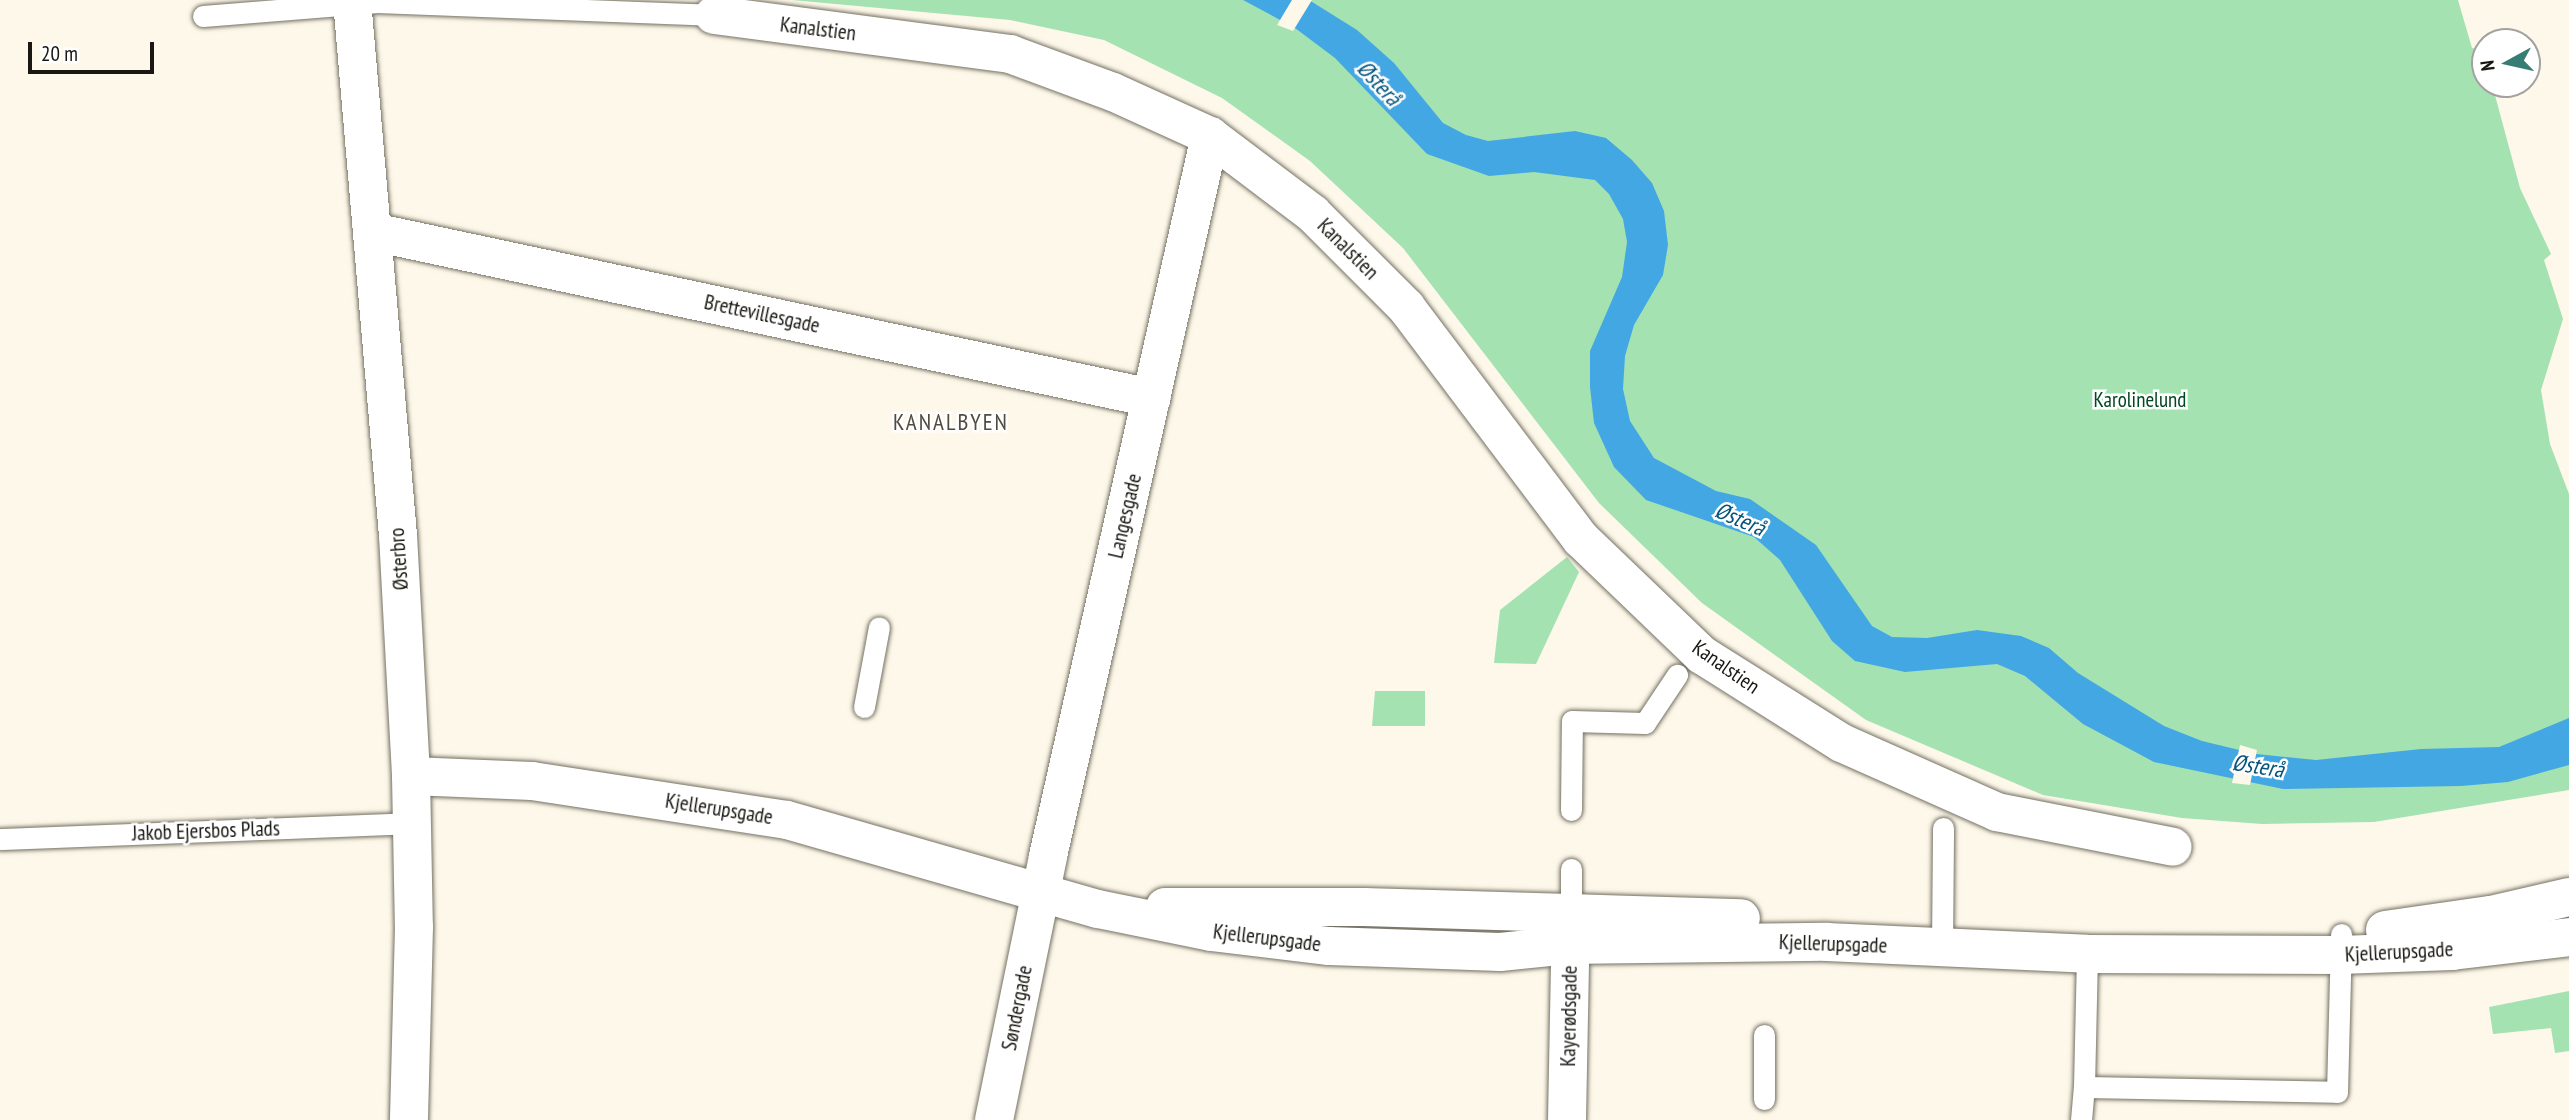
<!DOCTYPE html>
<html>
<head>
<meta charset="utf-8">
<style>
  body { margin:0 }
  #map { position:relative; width:2569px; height:1120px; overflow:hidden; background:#fdf8e9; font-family:"PT Sans Narrow",sans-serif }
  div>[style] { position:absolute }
  .green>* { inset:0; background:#a4e2b2 }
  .water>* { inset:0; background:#43a7e4 }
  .pier>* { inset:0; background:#fdf8e9 }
  .roads { filter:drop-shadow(0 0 2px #747063) drop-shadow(0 0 2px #747063) }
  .lane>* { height:21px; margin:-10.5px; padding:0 10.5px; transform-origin:10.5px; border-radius:10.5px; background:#fff }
  .street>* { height:38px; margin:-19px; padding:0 19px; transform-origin:19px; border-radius:19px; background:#fff }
  .secondary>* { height:38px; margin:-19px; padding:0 19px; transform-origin:19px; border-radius:19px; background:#fff }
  span { translate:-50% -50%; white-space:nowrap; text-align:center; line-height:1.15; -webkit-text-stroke:5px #fff; paint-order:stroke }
  .street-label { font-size:21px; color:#191712 }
  .park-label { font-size:21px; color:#00481f }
  .water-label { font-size:23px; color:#04547c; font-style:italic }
  .neighbourhood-label { font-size:23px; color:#504c40; letter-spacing:2px }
  .north { position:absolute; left:2471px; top:28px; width:70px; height:70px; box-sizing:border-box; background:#fff; border:2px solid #a3a2a0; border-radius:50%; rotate:262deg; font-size:19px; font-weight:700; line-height:28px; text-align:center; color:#191712 }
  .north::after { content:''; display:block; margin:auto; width:24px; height:32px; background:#387d74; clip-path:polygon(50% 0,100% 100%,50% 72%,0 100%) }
  .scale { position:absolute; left:28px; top:42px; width:126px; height:32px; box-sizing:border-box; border:4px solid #191712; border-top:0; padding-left:9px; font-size:21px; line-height:24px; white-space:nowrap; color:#191712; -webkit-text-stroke:5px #fff; paint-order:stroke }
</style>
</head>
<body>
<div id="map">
  <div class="green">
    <i style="clip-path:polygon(792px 0,2458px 0,2472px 48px,2485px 50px,2485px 84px,2492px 84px,2520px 188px,2551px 254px,2544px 260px,2563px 319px,2541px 390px,2550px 444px,2569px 494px,2569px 790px,2374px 822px,2262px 824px,2182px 818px,2043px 795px,1866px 720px,1702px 603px,1599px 503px,1403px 248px,1310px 161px,1222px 98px,1104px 40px,1010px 20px)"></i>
    <i style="clip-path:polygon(1567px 557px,1579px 572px,1536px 664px,1494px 663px,1500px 610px)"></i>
    <i style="clip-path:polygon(1375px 691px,1425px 691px,1425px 726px,1372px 726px)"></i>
    <i style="clip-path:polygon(2569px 991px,2569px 1051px,2555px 1053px,2551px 1028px,2493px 1034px,2489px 1007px)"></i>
  </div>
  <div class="water">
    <i style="clip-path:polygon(1243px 0,1309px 0,1357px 30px,1394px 63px,1443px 123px,1466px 135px,1488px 141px,1575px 131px,1606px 138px,1632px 160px,1652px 183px,1664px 211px,1668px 245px,1663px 275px,1634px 325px,1625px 356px,1623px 389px,1630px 421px,1654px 458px,1716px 491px,1750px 499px,1816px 545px,1872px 626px,1892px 637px,1927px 638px,1977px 630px,2021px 636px,2049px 648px,2078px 673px,2164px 726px,2202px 741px,2256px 754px,2316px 760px,2421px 749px,2499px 747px,2569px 718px,2569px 765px,2508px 782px,2461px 786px,2283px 789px,2154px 762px,2083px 724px,2025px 676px,1997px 664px,1905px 672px,1855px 661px,1832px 641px,1780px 560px,1754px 537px,1646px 500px,1614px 467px,1594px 423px,1590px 387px,1590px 351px,1622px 277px,1627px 242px,1623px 219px,1609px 194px,1595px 180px,1534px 172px,1489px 176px,1427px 154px,1335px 58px,1295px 28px)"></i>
  </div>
  <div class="pier">
    <i style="clip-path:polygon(1292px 0,1312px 0,1293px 31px,1277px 25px)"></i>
    <i style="clip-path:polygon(2240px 745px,2257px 750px,2250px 785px,2232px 783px)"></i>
  </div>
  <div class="roads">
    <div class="lane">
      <i style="left:203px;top:16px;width:175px;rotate:-4.6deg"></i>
      <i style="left:377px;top:2px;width:337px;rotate:2.2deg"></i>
      <i style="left:864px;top:707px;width:81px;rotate:-79.4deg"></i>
      <i style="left:1571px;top:810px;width:89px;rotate:-89.4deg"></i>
      <i style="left:1572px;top:721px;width:73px;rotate:1.6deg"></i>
      <i style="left:1645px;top:723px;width:58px;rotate:-56.3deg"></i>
      <i style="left:0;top:839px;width:412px;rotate:-2.2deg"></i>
      <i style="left:1571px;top:913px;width:44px;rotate:-90deg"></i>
      <i style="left:1942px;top:949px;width:121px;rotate:-89.5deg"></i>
      <i style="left:2084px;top:1087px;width:133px;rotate:-88.7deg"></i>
      <i style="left:1764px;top:1099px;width:64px;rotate:-90deg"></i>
      <i style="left:2081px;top:1120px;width:33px;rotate:-85deg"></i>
      <i style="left:2084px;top:1087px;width:253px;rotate:1.1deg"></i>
      <i style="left:2337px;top:1092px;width:158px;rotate:-88.5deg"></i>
    </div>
    <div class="street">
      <i style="left:714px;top:15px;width:299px;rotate:7.5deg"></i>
      <i style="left:1010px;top:54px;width:110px;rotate:20.3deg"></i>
      <i style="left:1113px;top:92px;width:107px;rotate:24.4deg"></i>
      <i style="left:1210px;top:136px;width:129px;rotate:37.1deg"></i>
      <i style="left:1313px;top:214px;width:132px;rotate:45deg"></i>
      <i style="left:1406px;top:307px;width:291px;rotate:53deg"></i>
      <i style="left:1581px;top:539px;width:168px;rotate:43.8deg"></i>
      <i style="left:1702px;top:655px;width:165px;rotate:32.2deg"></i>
      <i style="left:1842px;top:743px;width:170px;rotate:24deg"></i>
      <i style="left:1997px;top:812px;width:179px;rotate:11.2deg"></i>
      <i style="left:373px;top:232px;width:796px;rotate:12.04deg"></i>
      <i style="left:411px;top:776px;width:121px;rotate:2.4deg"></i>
      <i style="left:532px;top:781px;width:258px;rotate:8.7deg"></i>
      <i style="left:787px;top:820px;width:323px;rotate:16deg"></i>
      <i style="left:994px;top:1120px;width:269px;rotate:-78.4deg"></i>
      <i style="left:1048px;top:856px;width:738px;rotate:-77.32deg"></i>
      <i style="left:1567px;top:1120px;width:207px;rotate:-88.9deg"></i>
    </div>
    <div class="secondary">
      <i style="left:352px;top:0;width:537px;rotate:85.09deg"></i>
      <i style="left:398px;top:535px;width:241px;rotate:86.9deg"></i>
      <i style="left:411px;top:776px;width:151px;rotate:88.9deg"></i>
      <i style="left:414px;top:927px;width:193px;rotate:91.5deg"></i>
      <i style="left:1165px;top:907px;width:199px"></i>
      <i style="left:1364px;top:907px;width:377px;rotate:1.7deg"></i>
      <i style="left:1098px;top:909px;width:115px;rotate:11.5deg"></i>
      <i style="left:1211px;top:932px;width:119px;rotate:6.8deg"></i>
      <i style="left:1329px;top:946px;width:171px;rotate:2deg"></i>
      <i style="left:1500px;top:952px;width:69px;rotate:-5.8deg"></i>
      <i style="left:1569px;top:945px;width:258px;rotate:-0.7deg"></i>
      <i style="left:1827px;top:942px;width:260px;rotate:2.6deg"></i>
      <i style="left:2087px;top:954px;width:253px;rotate:0.2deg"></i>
      <i style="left:2340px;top:955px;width:112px;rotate:-2deg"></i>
      <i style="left:2452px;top:951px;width:118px;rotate:-6.8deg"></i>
      <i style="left:2385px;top:930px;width:107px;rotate:-8.1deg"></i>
      <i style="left:2491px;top:915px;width:80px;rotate:-13deg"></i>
    </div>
  </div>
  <div class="street-label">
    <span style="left:818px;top:29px;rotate:7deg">Kanalstien</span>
    <span style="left:1348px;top:249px;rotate:45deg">Kanalstien</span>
    <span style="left:762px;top:314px;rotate:12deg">Brettevillesgade</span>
    <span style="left:1125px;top:516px;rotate:-77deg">Langesgade</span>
    <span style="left:399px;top:559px;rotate:-94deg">Østerbro</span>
    <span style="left:1726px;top:667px;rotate:35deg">Kanalstien</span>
    <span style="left:719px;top:809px;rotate:9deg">Kjellerupsgade</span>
    <span style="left:206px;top:831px;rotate:-2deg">Jakob Ejersbos Plads</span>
    <span style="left:1267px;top:938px;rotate:7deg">Kjellerupsgade</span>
    <span style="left:1833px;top:944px;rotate:2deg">Kjellerupsgade</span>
    <span style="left:2399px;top:952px;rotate:-3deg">Kjellerupsgade</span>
    <span style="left:1017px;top:1008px;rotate:-79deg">Søndergade</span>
    <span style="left:1569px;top:1016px;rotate:-89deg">Kayerødsgade</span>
  </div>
  <div class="park-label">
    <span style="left:2140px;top:400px">Karolinelund</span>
  </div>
  <div class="water-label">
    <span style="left:1379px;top:83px;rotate:47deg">Østerå</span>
    <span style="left:1740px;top:519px;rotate:23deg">Østerå</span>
    <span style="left:2258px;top:766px;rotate:9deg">Østerå</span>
  </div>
  <div class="neighbourhood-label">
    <span style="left:951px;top:422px">KANALBYEN</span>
  </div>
  <div class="north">N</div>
  <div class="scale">20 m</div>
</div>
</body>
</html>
